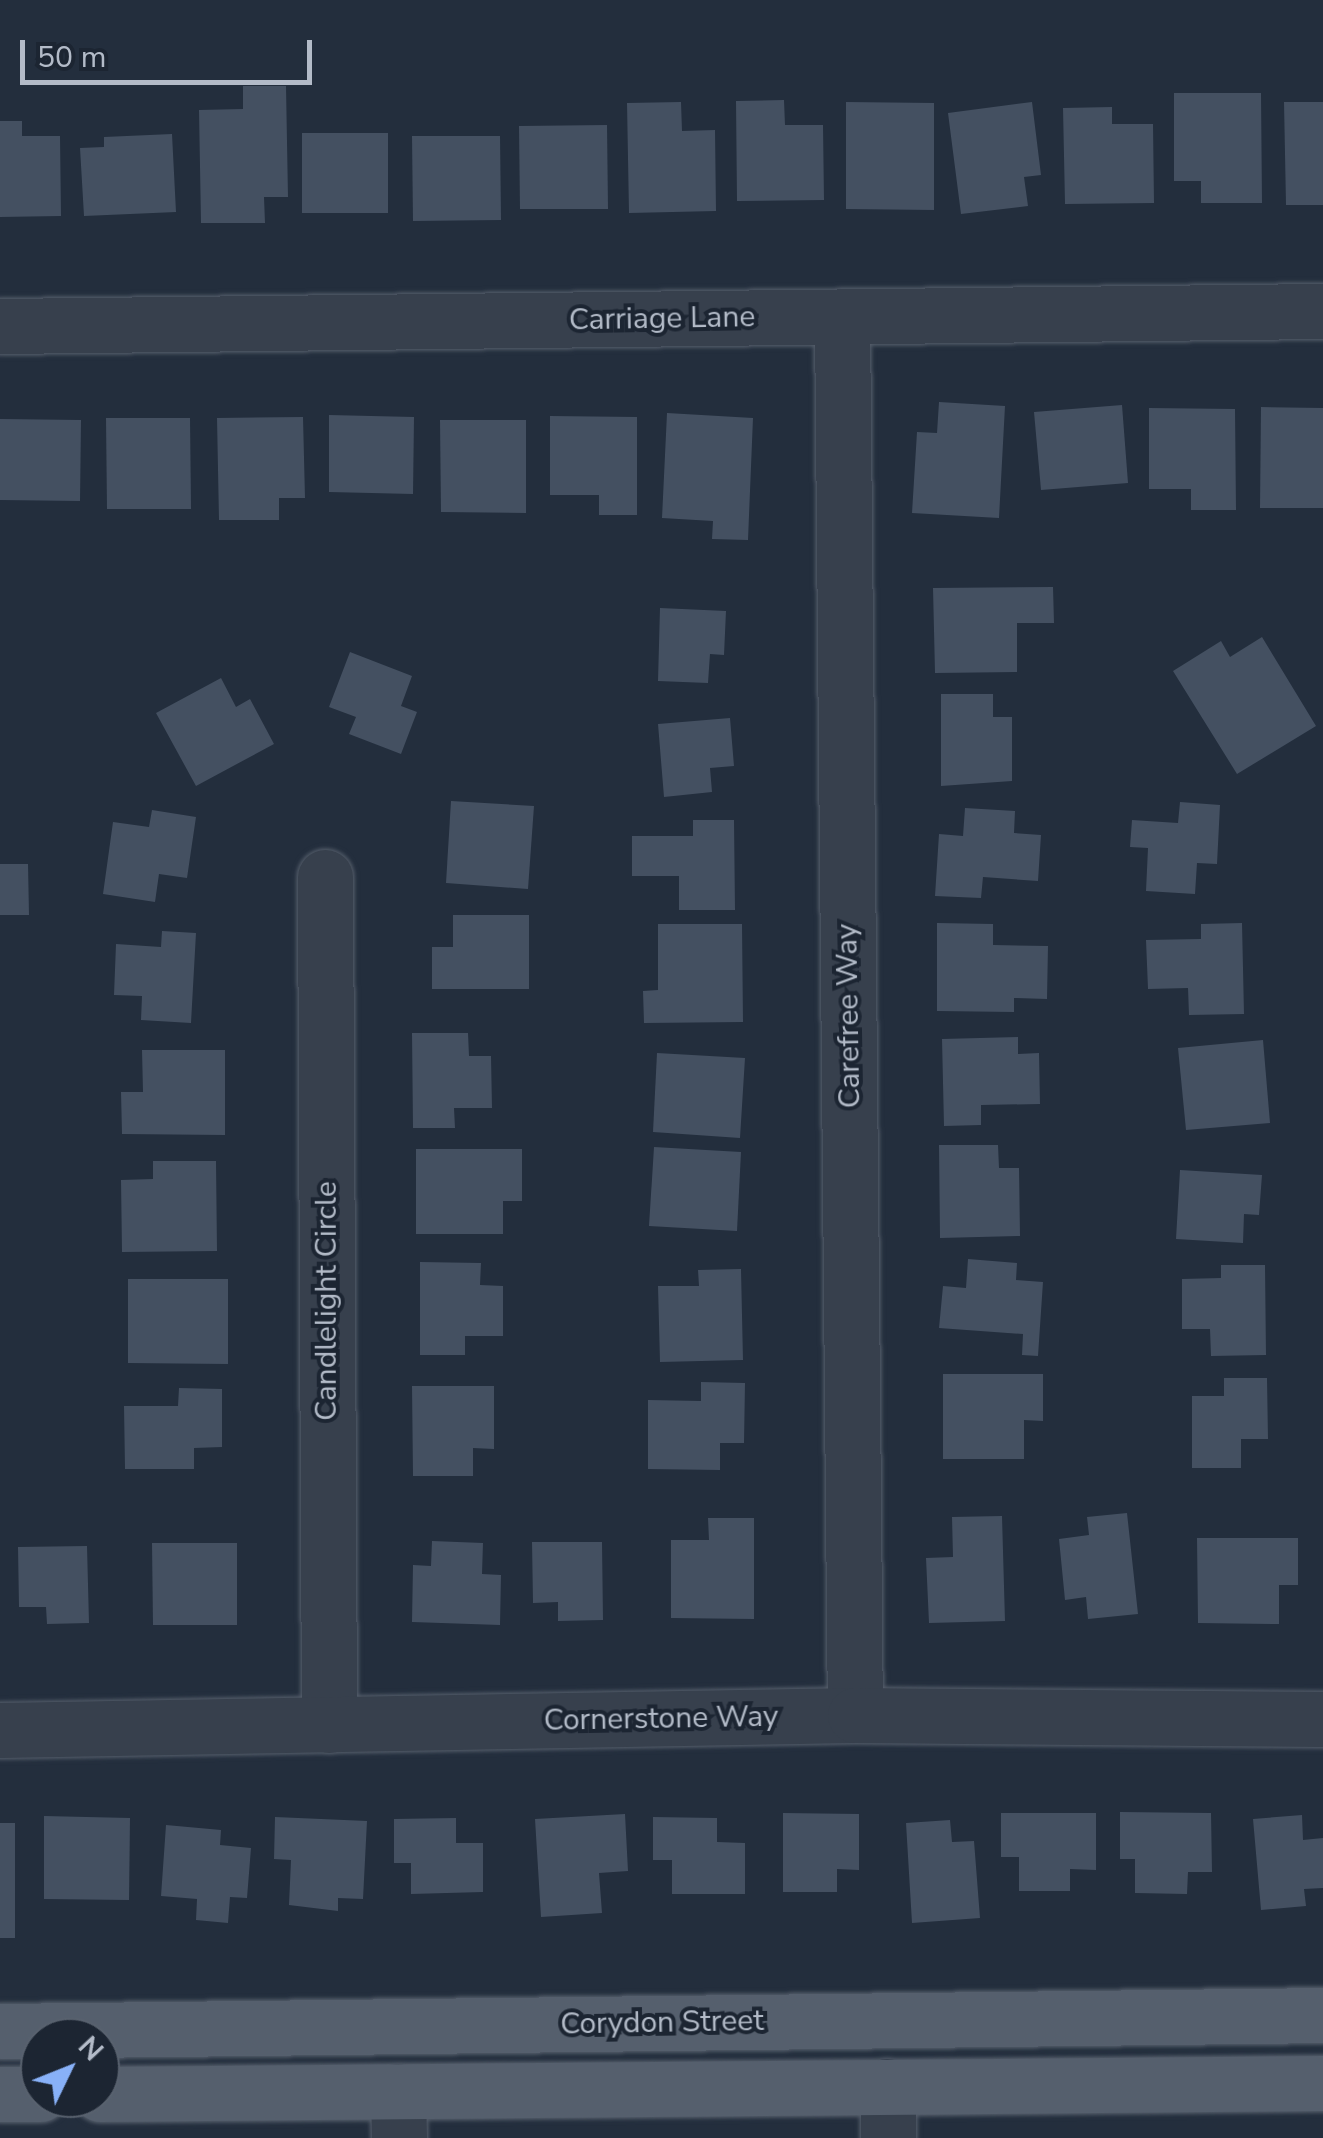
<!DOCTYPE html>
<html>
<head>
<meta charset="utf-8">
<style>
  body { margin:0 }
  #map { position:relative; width:1323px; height:2138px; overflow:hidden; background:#232e3d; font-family:"Nunito Sans",sans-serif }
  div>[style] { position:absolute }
  .building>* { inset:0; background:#445061 }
  .roads { filter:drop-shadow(0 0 2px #555e6b) drop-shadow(0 0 2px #555e6b) }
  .minor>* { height:55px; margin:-27.5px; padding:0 27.5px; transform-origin:27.5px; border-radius:27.5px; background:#37404d }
  .major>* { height:55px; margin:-27.5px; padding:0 27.5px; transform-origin:27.5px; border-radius:27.5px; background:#555f6d }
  span { translate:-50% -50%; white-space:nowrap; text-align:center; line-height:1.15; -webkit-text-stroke:8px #1c2532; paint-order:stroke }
  .street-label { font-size:30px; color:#b3bbc8 }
  .north { position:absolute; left:20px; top:2018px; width:100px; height:100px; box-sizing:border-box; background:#1c2532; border:2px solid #58616e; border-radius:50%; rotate:47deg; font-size:28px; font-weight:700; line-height:40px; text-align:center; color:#b3bbc8 }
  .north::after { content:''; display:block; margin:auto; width:35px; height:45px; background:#88b1f8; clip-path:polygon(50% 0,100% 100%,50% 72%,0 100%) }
  .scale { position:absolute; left:20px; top:40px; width:292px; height:45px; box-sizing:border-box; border:5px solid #b3bbc8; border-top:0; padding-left:12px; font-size:30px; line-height:35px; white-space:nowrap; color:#b3bbc8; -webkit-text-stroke:8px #1c2532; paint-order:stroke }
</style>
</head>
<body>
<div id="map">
  <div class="building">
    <i style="clip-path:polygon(243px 86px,286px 86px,288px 197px,264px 197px,265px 223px,201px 223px,199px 110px,243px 109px)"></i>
    <i style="clip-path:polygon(1174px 93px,1261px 93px,1262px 203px,1201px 203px,1201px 181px,1174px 181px)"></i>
    <i style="clip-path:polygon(784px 100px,785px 125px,823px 125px,824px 200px,737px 201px,736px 101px)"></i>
    <i style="clip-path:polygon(681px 102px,682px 131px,715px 130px,716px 211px,629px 213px,627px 103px)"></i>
    <i style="clip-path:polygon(846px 102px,934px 103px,934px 210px,846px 209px)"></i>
    <i style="clip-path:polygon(1032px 102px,1041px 175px,1024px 177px,1028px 206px,961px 214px,948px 113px)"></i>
    <i style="clip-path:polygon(1284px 102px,1323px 102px,1323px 205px,1286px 205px)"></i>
    <i style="clip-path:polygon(1112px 107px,1112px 124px,1153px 124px,1154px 203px,1065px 204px,1063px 108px)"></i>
    <i style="clip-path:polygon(0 121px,22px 121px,22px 136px,60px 136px,61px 216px,0 217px)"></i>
    <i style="clip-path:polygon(607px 125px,608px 209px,520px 209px,519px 126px)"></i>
    <i style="clip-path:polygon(302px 133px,388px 133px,388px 213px,302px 213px)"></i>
    <i style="clip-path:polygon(172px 134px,176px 212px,84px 216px,80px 148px,104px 147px,104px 137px)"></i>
    <i style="clip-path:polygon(412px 136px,500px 136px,501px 220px,413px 221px)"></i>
    <i style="clip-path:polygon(939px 402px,1005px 406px,999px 518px,912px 513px,917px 432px,937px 433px)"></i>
    <i style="clip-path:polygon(1122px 405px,1128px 483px,1041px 490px,1034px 412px)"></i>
    <i style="clip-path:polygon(1261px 407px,1323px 408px,1323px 508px,1260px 508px)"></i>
    <i style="clip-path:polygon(1149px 408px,1235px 409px,1236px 510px,1191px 510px,1191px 489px,1149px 489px)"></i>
    <i style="clip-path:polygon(667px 413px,753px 418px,748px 540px,712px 539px,713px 521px,662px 518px)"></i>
    <i style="clip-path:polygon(329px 415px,414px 417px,413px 494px,329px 492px)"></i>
    <i style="clip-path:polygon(550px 416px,637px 417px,637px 515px,599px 515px,599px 495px,550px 495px)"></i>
    <i style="clip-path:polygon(303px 417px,305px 498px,279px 498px,279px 520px,219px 520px,217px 418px)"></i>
    <i style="clip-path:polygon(106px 418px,190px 418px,191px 509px,107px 509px)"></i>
    <i style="clip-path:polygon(0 419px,81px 420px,80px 501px,0 500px)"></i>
    <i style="clip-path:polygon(440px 420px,526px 420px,526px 513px,441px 512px)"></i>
    <i style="clip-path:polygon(1053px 587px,1054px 623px,1017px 623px,1017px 672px,935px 673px,933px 588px)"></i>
    <i style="clip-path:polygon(660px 608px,726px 611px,724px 655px,710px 654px,708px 683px,658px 681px)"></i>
    <i style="clip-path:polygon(1262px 637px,1316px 726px,1237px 774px,1173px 671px,1221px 641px,1230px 657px)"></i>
    <i style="clip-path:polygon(350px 652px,412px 676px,401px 706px,417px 712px,401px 754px,349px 734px,356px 717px,329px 707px)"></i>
    <i style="clip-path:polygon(221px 678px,236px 707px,250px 699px,274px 744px,196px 786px,156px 713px)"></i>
    <i style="clip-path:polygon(941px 694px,993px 694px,993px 717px,1012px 717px,1012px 781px,941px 786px)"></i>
    <i style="clip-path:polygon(730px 718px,734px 766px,710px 768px,712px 792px,664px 797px,658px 724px)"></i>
    <i style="clip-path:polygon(451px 801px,534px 806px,528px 889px,446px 883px)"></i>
    <i style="clip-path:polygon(1180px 802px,1220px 805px,1217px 864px,1197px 863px,1195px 894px,1146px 891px,1148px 848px,1130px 847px,1132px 820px,1178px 823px)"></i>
    <i style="clip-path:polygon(965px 808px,1015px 811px,1014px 833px,1041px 835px,1038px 881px,983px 877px,981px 898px,935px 896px,939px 834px,963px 836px)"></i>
    <i style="clip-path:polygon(152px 810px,196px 817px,187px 878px,159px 874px,155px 902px,103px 894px,113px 822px,149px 827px)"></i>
    <i style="clip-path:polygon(693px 820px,734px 820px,735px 910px,679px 910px,679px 876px,632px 876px,632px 836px,693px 836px)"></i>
    <i style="clip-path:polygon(0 864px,28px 864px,29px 915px,0 915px)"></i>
    <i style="clip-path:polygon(453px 915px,529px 915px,529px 989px,432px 989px,432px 947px,453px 947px)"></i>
    <i style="clip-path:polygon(937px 923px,993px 924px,993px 945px,1048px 946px,1047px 999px,1014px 998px,1014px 1012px,937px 1011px)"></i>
    <i style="clip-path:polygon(1242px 923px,1244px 1014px,1189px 1015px,1188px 988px,1148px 989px,1146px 940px,1201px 939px,1201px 924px)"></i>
    <i style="clip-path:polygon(658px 924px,742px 924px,743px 1022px,644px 1023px,643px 991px,658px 990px)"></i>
    <i style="clip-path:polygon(162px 931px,196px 933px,191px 1023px,141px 1020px,142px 996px,114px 995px,116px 944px,161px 947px)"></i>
    <i style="clip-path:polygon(412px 1033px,468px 1033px,469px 1056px,491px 1056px,492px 1108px,454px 1108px,455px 1128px,413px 1128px)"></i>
    <i style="clip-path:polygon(1018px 1037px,1018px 1054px,1039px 1053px,1040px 1104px,981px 1105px,981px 1125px,944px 1126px,942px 1039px)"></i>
    <i style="clip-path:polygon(1263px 1040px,1270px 1123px,1186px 1130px,1178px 1048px)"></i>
    <i style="clip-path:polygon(142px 1050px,225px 1050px,225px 1135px,122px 1134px,121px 1092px,143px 1092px)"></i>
    <i style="clip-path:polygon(657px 1053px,745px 1058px,740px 1138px,653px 1132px)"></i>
    <i style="clip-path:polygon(939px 1145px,998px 1145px,999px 1168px,1019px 1168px,1020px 1236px,940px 1238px)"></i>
    <i style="clip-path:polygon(654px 1147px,741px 1152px,737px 1231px,649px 1226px)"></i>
    <i style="clip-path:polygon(416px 1149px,522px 1149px,522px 1201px,503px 1201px,503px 1234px,416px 1234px)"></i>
    <i style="clip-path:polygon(153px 1161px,216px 1161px,217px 1251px,122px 1252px,121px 1180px,153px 1179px)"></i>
    <i style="clip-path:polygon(1180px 1170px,1262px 1175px,1259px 1215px,1244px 1214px,1243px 1243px,1176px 1239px)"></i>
    <i style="clip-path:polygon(968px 1259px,1017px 1263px,1016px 1280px,1043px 1282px,1038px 1356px,1022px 1355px,1023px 1334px,939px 1328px,943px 1286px,966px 1288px)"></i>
    <i style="clip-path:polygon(420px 1262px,481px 1263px,480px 1285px,503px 1286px,503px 1336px,465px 1336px,465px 1355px,420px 1355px)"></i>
    <i style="clip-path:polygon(1221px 1265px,1265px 1265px,1266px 1355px,1211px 1356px,1210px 1329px,1182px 1329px,1182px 1279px,1221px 1278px)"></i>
    <i style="clip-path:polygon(741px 1269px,743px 1360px,660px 1362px,658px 1286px,699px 1286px,698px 1270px)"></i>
    <i style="clip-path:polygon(128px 1279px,228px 1279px,228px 1364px,128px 1363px)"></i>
    <i style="clip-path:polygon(943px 1374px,1043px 1374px,1043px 1421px,1024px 1420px,1024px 1459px,943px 1459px)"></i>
    <i style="clip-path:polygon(1224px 1378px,1267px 1378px,1268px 1439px,1241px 1439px,1241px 1468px,1192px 1468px,1192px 1396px,1224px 1396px)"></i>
    <i style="clip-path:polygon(701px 1382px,745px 1383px,744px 1443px,720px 1443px,720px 1470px,648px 1469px,648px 1400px,701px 1401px)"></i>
    <i style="clip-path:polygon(412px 1386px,494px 1386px,494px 1449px,473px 1448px,473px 1476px,413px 1476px)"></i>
    <i style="clip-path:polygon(179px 1388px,222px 1389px,222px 1447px,194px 1448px,194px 1469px,125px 1469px,124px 1406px,178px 1406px)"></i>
    <i style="clip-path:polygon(1127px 1513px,1138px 1614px,1088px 1619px,1086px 1597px,1065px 1600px,1059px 1539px,1089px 1535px,1087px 1517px)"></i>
    <i style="clip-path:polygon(1002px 1516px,1005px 1621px,929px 1623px,926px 1558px,953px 1557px,952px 1517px)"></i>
    <i style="clip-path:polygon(708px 1518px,754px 1518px,754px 1619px,671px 1618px,671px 1540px,709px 1540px)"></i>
    <i style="clip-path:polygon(1197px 1538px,1298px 1538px,1298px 1585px,1279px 1585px,1279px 1624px,1198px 1623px)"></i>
    <i style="clip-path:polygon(432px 1541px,483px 1543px,482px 1574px,501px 1575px,500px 1625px,412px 1622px,413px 1565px,431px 1566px)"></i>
    <i style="clip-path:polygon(532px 1542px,602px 1542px,603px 1620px,558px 1621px,558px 1602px,533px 1603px)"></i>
    <i style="clip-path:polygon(152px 1543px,237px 1543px,237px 1625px,153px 1625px)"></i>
    <i style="clip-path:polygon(87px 1546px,89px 1623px,47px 1624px,46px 1607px,19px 1607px,18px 1547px)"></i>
    <i style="clip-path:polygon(1120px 1812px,1211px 1813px,1212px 1872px,1188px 1872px,1187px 1894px,1135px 1893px,1135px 1859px,1120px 1859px)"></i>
    <i style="clip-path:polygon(783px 1813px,859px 1814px,859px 1870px,837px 1869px,837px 1892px,783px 1892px)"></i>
    <i style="clip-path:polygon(1001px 1813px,1096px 1813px,1096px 1870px,1070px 1869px,1070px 1891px,1019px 1891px,1019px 1857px,1001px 1857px)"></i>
    <i style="clip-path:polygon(625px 1814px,628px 1871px,599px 1873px,602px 1913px,541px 1917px,535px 1819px)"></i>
    <i style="clip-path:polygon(1302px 1815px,1303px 1840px,1323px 1838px,1323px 1888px,1304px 1889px,1306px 1906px,1261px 1910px,1253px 1819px)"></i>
    <i style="clip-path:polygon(44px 1816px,130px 1818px,129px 1900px,44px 1899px)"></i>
    <i style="clip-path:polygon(275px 1817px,367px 1821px,363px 1899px,338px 1898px,338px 1911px,289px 1905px,291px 1860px,274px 1859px)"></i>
    <i style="clip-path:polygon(653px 1817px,717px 1818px,717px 1842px,745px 1843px,745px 1894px,672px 1894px,672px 1860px,653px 1860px)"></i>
    <i style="clip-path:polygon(456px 1818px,456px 1843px,483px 1843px,483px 1892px,411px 1894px,411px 1863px,394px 1863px,394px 1819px)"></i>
    <i style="clip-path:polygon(950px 1820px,952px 1842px,974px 1841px,980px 1918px,912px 1923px,906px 1823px)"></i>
    <i style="clip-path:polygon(0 1823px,15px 1823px,15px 1938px,0 1938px)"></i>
    <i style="clip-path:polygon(166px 1825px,221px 1830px,220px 1845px,251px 1848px,247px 1898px,230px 1897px,228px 1923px,196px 1920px,197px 1899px,161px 1896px)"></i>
  </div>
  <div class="roads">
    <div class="minor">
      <i style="left:842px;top:317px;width:1398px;rotate:89.47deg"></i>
      <i style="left:0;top:326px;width:1323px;rotate:-0.65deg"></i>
      <i style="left:325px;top:877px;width:848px;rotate:89.73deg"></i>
      <i style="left:0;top:1730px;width:855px;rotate:-1.01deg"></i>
      <i style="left:855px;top:1715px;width:468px;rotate:0.5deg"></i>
      <i style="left:887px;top:2086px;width:52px;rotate:88.9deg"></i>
      <i style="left:398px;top:2091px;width:47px;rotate:88.8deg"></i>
    </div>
    <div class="major">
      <i style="left:0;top:2031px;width:1323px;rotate:-0.69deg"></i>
      <i style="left:0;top:2094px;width:40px"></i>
      <i style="left:100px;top:2094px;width:1223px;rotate:-0.52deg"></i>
    </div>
  </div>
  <div class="street-label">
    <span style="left:662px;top:319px;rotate:-1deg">Carriage Lane</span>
    <span style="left:849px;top:1016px;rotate:-91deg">Carefree Way</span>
    <span style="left:327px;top:1301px;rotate:-90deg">Candlelight Circle</span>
    <span style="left:661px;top:1719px;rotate:-1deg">Cornerstone Way</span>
    <span style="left:662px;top:2023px;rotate:-1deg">Corydon Street</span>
  </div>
  <div class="north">N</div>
  <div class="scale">50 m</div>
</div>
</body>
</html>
